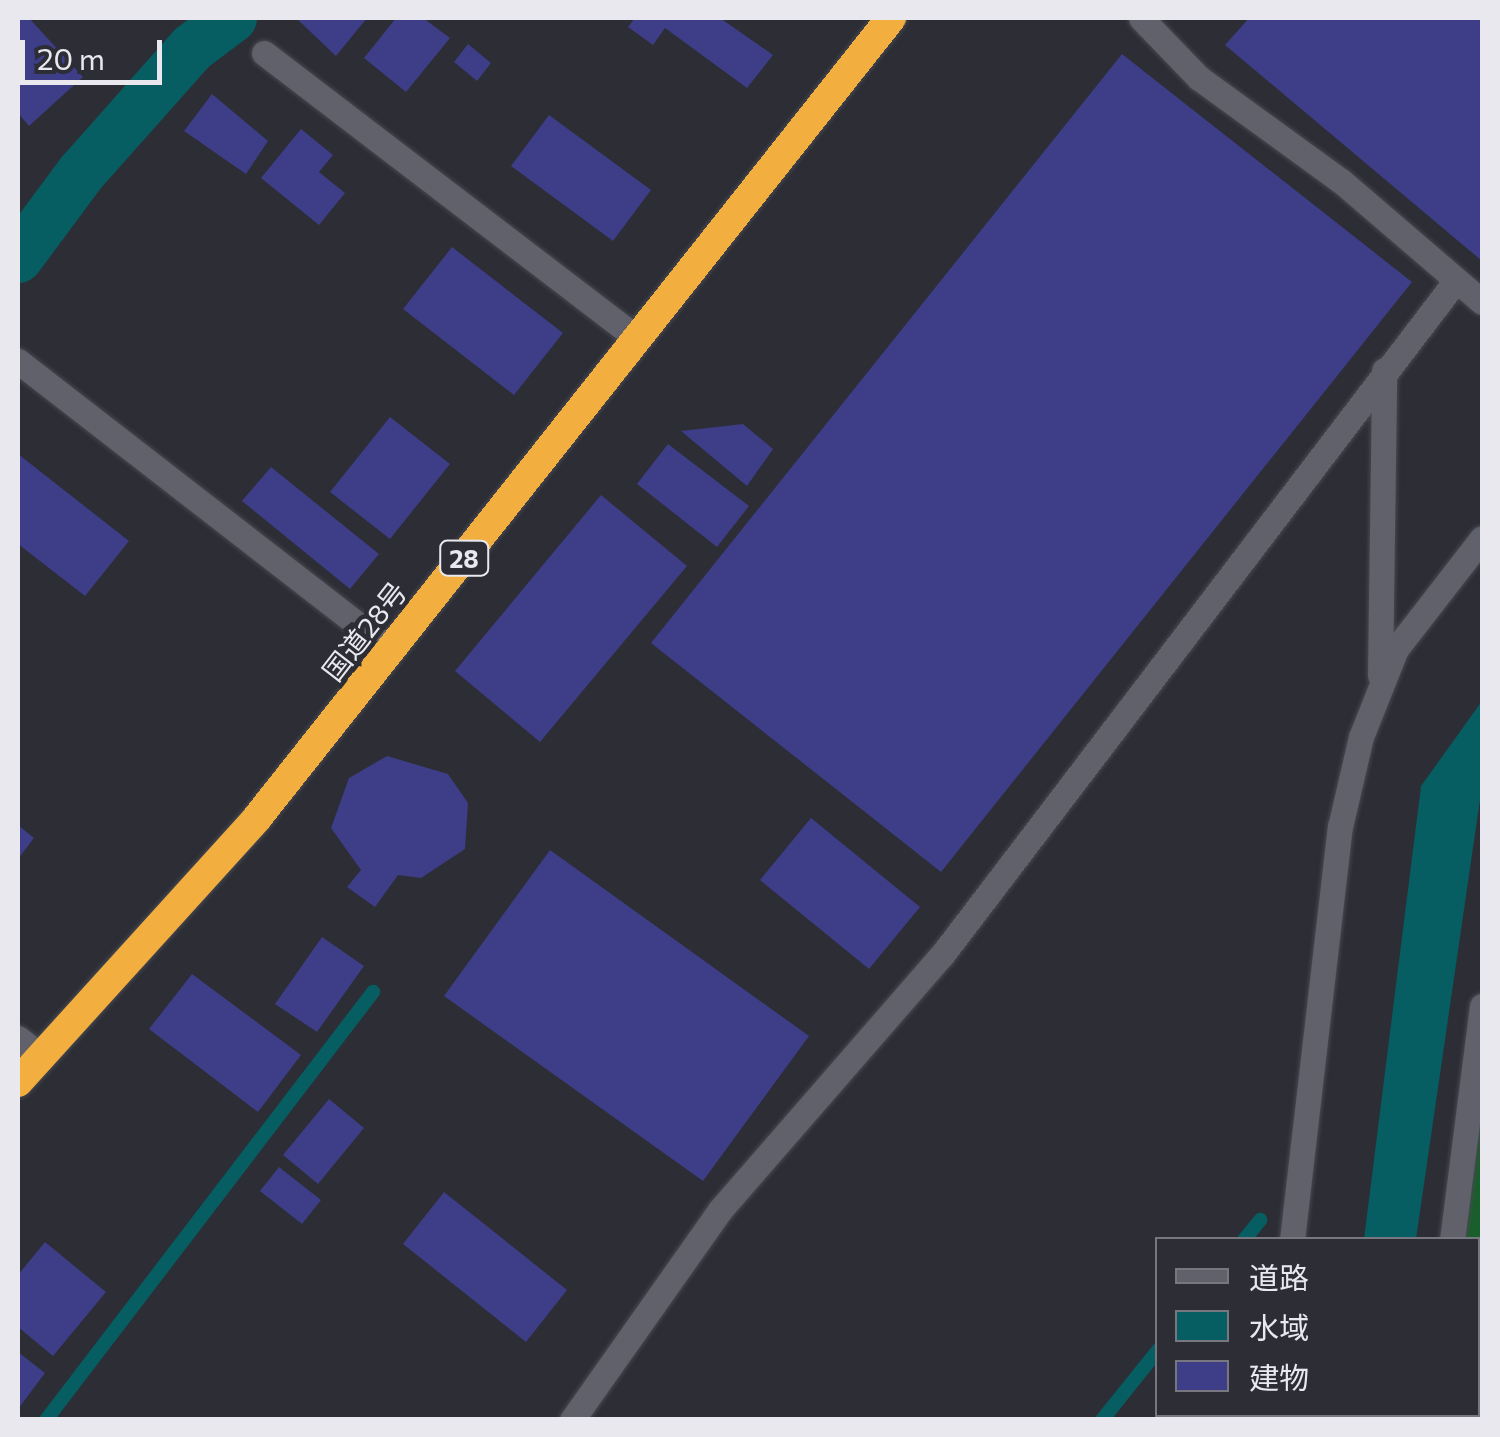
<!DOCTYPE html>
<html>
<head>
<meta charset="utf-8">
<style>
  body { margin:0 }
  #map { position:relative; width:1500px; height:1437px; overflow:hidden; background:#2c2d35; font-family:Commissioner,"Noto Sans JP",sans-serif }
  div>[style] { position:absolute }
  .green>* { inset:0; background:#195f2c }
  .water>* { inset:0; background:#065d62 }
  .stream>* { height:14px; margin:-7px; padding:0 7px; transform-origin:7px; border-radius:7px; background:#065d62 }
  .canal>* { height:50px; margin:-25px; padding:0 25px; transform-origin:25px; border-radius:25px; background:#065d62 }
  .building>* { inset:0; background:#3e3d87 }
  .roads { filter:drop-shadow(0 0 2px #47484f) drop-shadow(0 0 2px #47484f) }
  .minor>* { height:25px; margin:-12.5px; padding:0 12.5px; transform-origin:12.5px; border-radius:12.5px; background:#60616b }
  .highway>* { height:30px; margin:-15px; padding:0 15px; transform-origin:15px; border-radius:15px; background:#f3ae40 }
  span { translate:-50% -50%; white-space:nowrap; text-align:center; line-height:1.15; -webkit-text-stroke:9px #2c2d35; paint-order:stroke }
  .shield-label span { padding:2px 8px; background:#2c2d35; border:2px solid; border-radius:8px; -webkit-text-stroke-width:0 }
  .shield-label { font-size:25px; color:#e8e8ee; font-weight:700 }
  .street-label { font-size:28px; color:#e8e8ee }
  .frame { position:absolute; inset:0; border:20px solid #e8e8ee; pointer-events:none }
  .legend { position:absolute; left:1155px; top:1237px; width:325px; height:180px; box-sizing:border-box; background:#2c2d35; border:2px solid #77787f; margin:0; padding:12px 18px; list-style:none; font-size:30px; color:#e8e8ee }
  .legend li { display:flex; align-items:center; gap:20px; height:50px }
  .legend b { width:50px; border:2px solid #77787f }
  .scale { position:absolute; left:20px; top:40px; width:142px; height:45px; box-sizing:border-box; border:5px solid #e8e8ee; border-top:0; padding-left:12px; font-size:30px; line-height:35px; white-space:nowrap; color:#e8e8ee; -webkit-text-stroke:8px #2c2d35; paint-order:stroke }
</style>
</head>
<body>
<div id="map">
  <div class="green">
    <i style="clip-path:polygon(1482px 1086px,1482px 1314px,1478px 1315px,1478px 1240px,1463px 1240px)"></i>
  </div>
  <div class="water">
    <i style="clip-path:polygon(1482px 701px,1482px 786px,1416px 1239px,1364px 1239px,1421px 786px)"></i>
  </div>
  <div class="stream">
    <i style="left:1244px;top:1240px;width:26px;rotate:-51deg"></i>
    <i style="left:46px;top:1420px;width:539px;rotate:-52.62deg"></i>
    <i style="left:1102px;top:1420px;width:90px;rotate:-51.3deg"></i>
  </div>
  <div class="canal">
    <i style="left:18px;top:258px;width:106px;rotate:-53.5deg"></i>
    <i style="left:81px;top:173px;width:167px;rotate:-48.4deg"></i>
    <i style="left:192px;top:48px;width:50px;rotate:-36.9deg"></i>
  </div>
  <div class="building">
    <i style="clip-path:polygon(18px 18px,29px 18px,83px 77px,29px 126px,18px 113px)"></i>
    <i style="clip-path:polygon(296px 18px,367px 18px,336px 56px)"></i>
    <i style="clip-path:polygon(396px 18px,423px 18px,450px 38px,406px 92px,364px 58px)"></i>
    <i style="clip-path:polygon(635px 18px,720px 18px,773px 55px,747px 88px,665px 28px,653px 45px,628px 27px)"></i>
    <i style="clip-path:polygon(1249px 18px,1482px 18px,1482px 261px,1225px 45px)"></i>
    <i style="clip-path:polygon(468px 44px,491px 63px,477px 81px,454px 62px)"></i>
    <i style="clip-path:polygon(1122px 54px,1412px 282px,941px 872px,651px 643px)"></i>
    <i style="clip-path:polygon(212px 94px,268px 141px,246px 174px,184px 131px)"></i>
    <i style="clip-path:polygon(549px 115px,651px 190px,613px 241px,511px 166px)"></i>
    <i style="clip-path:polygon(301px 129px,333px 155px,319px 172px,345px 193px,319px 225px,261px 178px)"></i>
    <i style="clip-path:polygon(452px 247px,563px 333px,514px 395px,403px 309px)"></i>
    <i style="clip-path:polygon(390px 417px,450px 464px,390px 539px,330px 492px)"></i>
    <i style="clip-path:polygon(743px 424px,773px 449px,747px 486px,681px 431px)"></i>
    <i style="clip-path:polygon(668px 444px,749px 506px,717px 547px,637px 484px)"></i>
    <i style="clip-path:polygon(18px 454px,129px 541px,85px 596px,18px 544px)"></i>
    <i style="clip-path:polygon(271px 467px,379px 554px,350px 589px,242px 501px)"></i>
    <i style="clip-path:polygon(601px 495px,687px 566px,540px 742px,455px 671px)"></i>
    <i style="clip-path:polygon(387px 756px,448px 774px,468px 803px,465px 849px,421px 878px,398px 875px,375px 907px,347px 887px,361px 870px,331px 828px,349px 778px)"></i>
    <i style="clip-path:polygon(811px 818px,920px 907px,869px 969px,760px 880px)"></i>
    <i style="clip-path:polygon(18px 825px,34px 838px,18px 859px)"></i>
    <i style="clip-path:polygon(550px 850px,809px 1036px,703px 1181px,444px 996px)"></i>
    <i style="clip-path:polygon(322px 937px,364px 966px,317px 1032px,275px 1004px)"></i>
    <i style="clip-path:polygon(192px 974px,301px 1055px,258px 1112px,149px 1029px)"></i>
    <i style="clip-path:polygon(329px 1099px,364px 1128px,318px 1184px,283px 1155px)"></i>
    <i style="clip-path:polygon(279px 1167px,321px 1200px,302px 1224px,260px 1191px)"></i>
    <i style="clip-path:polygon(444px 1192px,567px 1290px,526px 1342px,403px 1244px)"></i>
    <i style="clip-path:polygon(45px 1242px,106px 1292px,53px 1356px,18px 1327px,18px 1275px)"></i>
    <i style="clip-path:polygon(18px 1352px,45px 1373px,18px 1409px)"></i>
  </div>
  <div class="roads">
    <div class="minor">
      <i style="left:1141px;top:18px;width:83px;rotate:46deg"></i>
      <i style="left:1199px;top:78px;width:175px;rotate:36deg"></i>
      <i style="left:1341px;top:181px;width:186px;rotate:40.6deg"></i>
      <i style="left:264px;top:53px;width:469px;rotate:37.4deg"></i>
      <i style="left:18px;top:361px;width:472px;rotate:37.8deg"></i>
      <i style="left:1380px;top:675px;width:305px;rotate:-89.2deg"></i>
      <i style="left:18px;top:1038px;width:29px;rotate:38deg"></i>
      <i style="left:1292px;top:1240px;width:416px;rotate:-83.4deg"></i>
      <i style="left:1340px;top:827px;width:92px;rotate:-76.9deg"></i>
      <i style="left:1361px;top:737px;width:95px;rotate:-68.3deg"></i>
      <i style="left:1396px;top:649px;width:140px;rotate:-52.2deg"></i>
      <i style="left:1452px;top:1240px;width:236px;rotate:-82.7deg"></i>
      <i style="left:572px;top:1420px;width:257px;rotate:-54.8deg"></i>
      <i style="left:720px;top:1210px;width:338px;rotate:-49deg"></i>
      <i style="left:942px;top:955px;width:845px;rotate:-52.7deg"></i>
      <i style="left:1271px;top:1420px;width:6px;rotate:-81deg"></i>
      <i style="left:1429px;top:1420px;width:6px;rotate:-90deg"></i>
    </div>
    <div class="highway">
      <i style="left:18px;top:1082px;width:356px;rotate:-47.8deg"></i>
      <i style="left:257px;top:818px;width:1021px;rotate:-51.6deg"></i>
    </div>
  </div>
  <div class="shield-label">
    <span style="left:464px;top:558px">28</span>
  </div>
  <div class="street-label">
    <span style="left:364px;top:631px;rotate:-52deg">国道28号</span>
  </div>
  <div class="frame"></div>
  <ul class="legend">
  <li><b style="height:12px;background:#60616b"></b>道路</li>
  <li><b style="height:28px;background:#065d62"></b>水域</li>
  <li><b style="height:28px;background:#3e3d87"></b>建物</li>
  </ul>
  <div class="scale">20 m</div>
</div>
</body>
</html>
